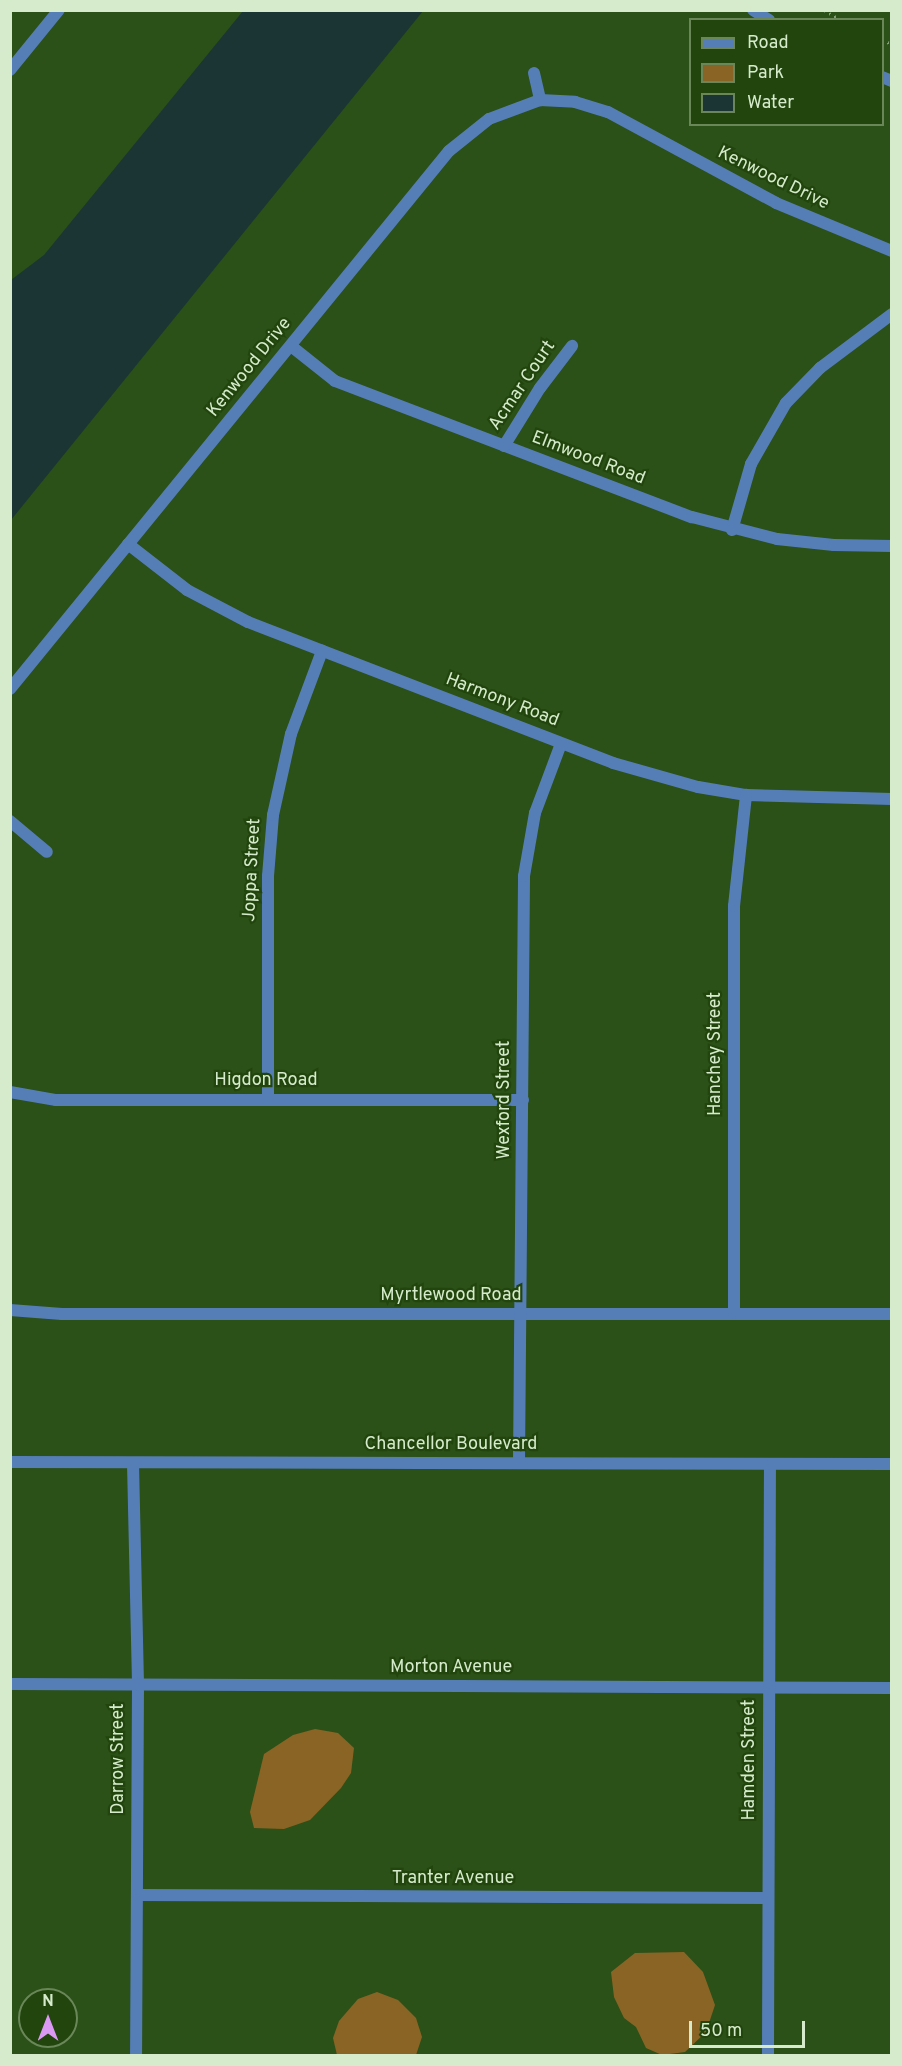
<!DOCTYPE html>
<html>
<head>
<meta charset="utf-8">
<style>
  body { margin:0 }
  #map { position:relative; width:902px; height:2066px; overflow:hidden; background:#2b5018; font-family:Overpass,sans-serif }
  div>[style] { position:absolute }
  .green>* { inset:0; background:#8a6425 }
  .water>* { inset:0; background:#1b3535 }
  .path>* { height:3px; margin-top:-1.5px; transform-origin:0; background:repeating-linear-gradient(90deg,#82a074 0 1.5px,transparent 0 6px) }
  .minor>* { height:12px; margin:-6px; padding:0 6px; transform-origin:6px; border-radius:6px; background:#557eb7 }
  .tertiary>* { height:12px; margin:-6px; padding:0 6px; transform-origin:6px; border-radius:6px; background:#557eb7 }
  span { translate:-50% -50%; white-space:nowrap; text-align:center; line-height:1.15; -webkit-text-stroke:4.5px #21450c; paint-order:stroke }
  .street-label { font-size:18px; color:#d5ebcc }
  .frame { position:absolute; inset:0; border:12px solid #d5ebcc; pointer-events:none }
  .legend { position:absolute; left:689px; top:18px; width:195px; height:108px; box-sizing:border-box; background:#21450c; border:2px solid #698759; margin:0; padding:8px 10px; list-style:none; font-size:18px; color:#d5ebcc }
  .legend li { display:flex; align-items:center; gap:12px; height:30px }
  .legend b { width:30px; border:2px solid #698759 }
  .north { position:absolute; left:18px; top:1988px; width:60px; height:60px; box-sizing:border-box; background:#21450c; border:2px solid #698759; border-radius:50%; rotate:0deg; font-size:16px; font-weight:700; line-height:24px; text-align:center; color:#d5ebcc }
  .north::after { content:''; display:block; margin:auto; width:21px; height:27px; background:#dc99f4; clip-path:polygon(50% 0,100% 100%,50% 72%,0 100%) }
  .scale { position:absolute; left:689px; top:2021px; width:116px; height:27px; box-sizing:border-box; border:3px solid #d5ebcc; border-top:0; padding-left:8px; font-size:18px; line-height:21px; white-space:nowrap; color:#d5ebcc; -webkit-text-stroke:4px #21450c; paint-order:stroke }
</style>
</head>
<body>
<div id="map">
  <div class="green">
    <i style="clip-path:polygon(315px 1729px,338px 1733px,354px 1748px,351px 1773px,341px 1788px,310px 1820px,284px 1829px,254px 1828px,250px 1812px,264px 1754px,293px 1735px)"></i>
    <i style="clip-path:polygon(684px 1952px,703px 1972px,715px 2005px,706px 2032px,685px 2052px,662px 2055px,646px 2048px,636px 2027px,624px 2018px,614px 1997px,611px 1972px,635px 1953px)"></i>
    <i style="clip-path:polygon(377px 1992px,398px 2000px,416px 2018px,422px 2037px,416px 2055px,337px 2055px,333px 2038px,339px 2021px,358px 1999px)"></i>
  </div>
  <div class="water">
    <i style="clip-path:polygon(243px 11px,423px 11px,11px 520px,11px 280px,44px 255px)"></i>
  </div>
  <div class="path">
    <i style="left:824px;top:10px;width:20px;rotate:30deg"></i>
    <i style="left:882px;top:40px;width:11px;rotate:22deg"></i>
  </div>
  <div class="minor">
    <i style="left:10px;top:70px;width:77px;rotate:-50.8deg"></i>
    <i style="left:534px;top:73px;width:28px;rotate:77deg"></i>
    <i style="left:291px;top:346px;width:56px;rotate:38.5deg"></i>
    <i style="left:335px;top:381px;width:382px;rotate:20.9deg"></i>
    <i style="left:692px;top:517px;width:88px;rotate:14.5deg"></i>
    <i style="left:777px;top:539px;width:57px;rotate:6deg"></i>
    <i style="left:834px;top:545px;width:58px;rotate:1deg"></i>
    <i style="left:504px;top:446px;width:68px;rotate:-58.2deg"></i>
    <i style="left:540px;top:388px;width:53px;rotate:-52.7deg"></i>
    <i style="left:732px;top:530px;width:69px;rotate:-73.9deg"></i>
    <i style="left:751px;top:464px;width:70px;rotate:-60.2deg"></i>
    <i style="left:786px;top:403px;width:49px;rotate:-45.8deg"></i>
    <i style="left:820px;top:368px;width:90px;rotate:-36.9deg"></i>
    <i style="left:128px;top:544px;width:75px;rotate:37.9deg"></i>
    <i style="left:187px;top:590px;width:69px;rotate:27.7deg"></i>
    <i style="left:248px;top:622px;width:391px;rotate:21.1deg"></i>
    <i style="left:613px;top:763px;width:88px;rotate:15.8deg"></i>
    <i style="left:698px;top:787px;width:49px;rotate:9.5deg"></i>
    <i style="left:746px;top:795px;width:146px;rotate:1.6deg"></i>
    <i style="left:10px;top:689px;width:694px;rotate:-50.79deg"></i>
    <i style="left:449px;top:151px;width:51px;rotate:-38.7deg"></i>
    <i style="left:489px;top:119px;width:54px;rotate:-20.4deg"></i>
    <i style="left:540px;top:100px;width:35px;rotate:3deg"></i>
    <i style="left:575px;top:102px;width:34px;rotate:17deg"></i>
    <i style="left:608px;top:112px;width:191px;rotate:28.4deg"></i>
    <i style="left:776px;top:203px;width:126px;rotate:22.5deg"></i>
    <i style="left:10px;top:821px;width:48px;rotate:40deg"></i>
    <i style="left:10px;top:1092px;width:47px;rotate:9.9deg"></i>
    <i style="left:56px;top:1100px;width:467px"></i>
    <i style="left:268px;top:1098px;width:222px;rotate:-90deg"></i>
    <i style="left:268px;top:876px;width:61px;rotate:-85.3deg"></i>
    <i style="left:273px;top:815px;width:83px;rotate:-77.5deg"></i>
    <i style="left:291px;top:734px;width:89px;rotate:-69.5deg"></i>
    <i style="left:10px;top:1310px;width:52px;rotate:4.4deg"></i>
    <i style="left:62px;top:1314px;width:830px"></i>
    <i style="left:734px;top:1313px;width:407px;rotate:-90deg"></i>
    <i style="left:734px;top:906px;width:112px;rotate:-83.8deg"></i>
    <i style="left:133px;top:1463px;width:222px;rotate:88.7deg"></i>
    <i style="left:138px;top:1685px;width:371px;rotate:90.3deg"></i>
    <i style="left:519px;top:1463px;width:587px;rotate:-89.51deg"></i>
    <i style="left:524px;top:876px;width:64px;rotate:-80.1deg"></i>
    <i style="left:535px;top:813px;width:74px;rotate:-69.4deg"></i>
    <i style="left:10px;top:1684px;width:882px;rotate:0.26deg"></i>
    <i style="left:137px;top:1895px;width:631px;rotate:0.27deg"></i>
    <i style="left:768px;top:2056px;width:592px;rotate:-89.81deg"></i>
  </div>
  <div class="tertiary">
    <i style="left:753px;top:10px;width:19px;rotate:32deg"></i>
    <i style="left:882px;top:77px;width:11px;rotate:22deg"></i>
    <i style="left:10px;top:1462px;width:882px;rotate:0.13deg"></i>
  </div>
  <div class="street-label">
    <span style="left:773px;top:179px;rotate:26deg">Kenwood Drive</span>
    <span style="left:250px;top:368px;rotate:-51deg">Kenwood Drive</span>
    <span style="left:523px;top:386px;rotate:-56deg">Acmar Court</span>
    <span style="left:588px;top:459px;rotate:21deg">Elmwood Road</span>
    <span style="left:502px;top:701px;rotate:21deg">Harmony Road</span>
    <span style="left:253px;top:870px;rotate:-87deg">Joppa Street</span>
    <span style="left:716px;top:1054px;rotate:-90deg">Hanchey Street</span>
    <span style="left:266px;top:1081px">Higdon Road</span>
    <span style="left:505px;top:1100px;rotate:-90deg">Wexford Street</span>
    <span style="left:451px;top:1296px">Myrtlewood Road</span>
    <span style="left:451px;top:1445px">Chancellor Boulevard</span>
    <span style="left:451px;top:1668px">Morton Avenue</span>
    <span style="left:119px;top:1759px;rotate:-90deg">Darrow Street</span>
    <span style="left:750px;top:1760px;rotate:-90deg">Hamden Street</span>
    <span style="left:453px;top:1879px">Tranter Avenue</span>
  </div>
  <div class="frame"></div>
  <ul class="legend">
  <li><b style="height:8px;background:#557eb7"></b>Road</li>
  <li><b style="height:16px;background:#8a6425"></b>Park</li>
  <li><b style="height:16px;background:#1b3535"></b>Water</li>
  </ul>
  <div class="north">N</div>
  <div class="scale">50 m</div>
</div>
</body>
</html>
